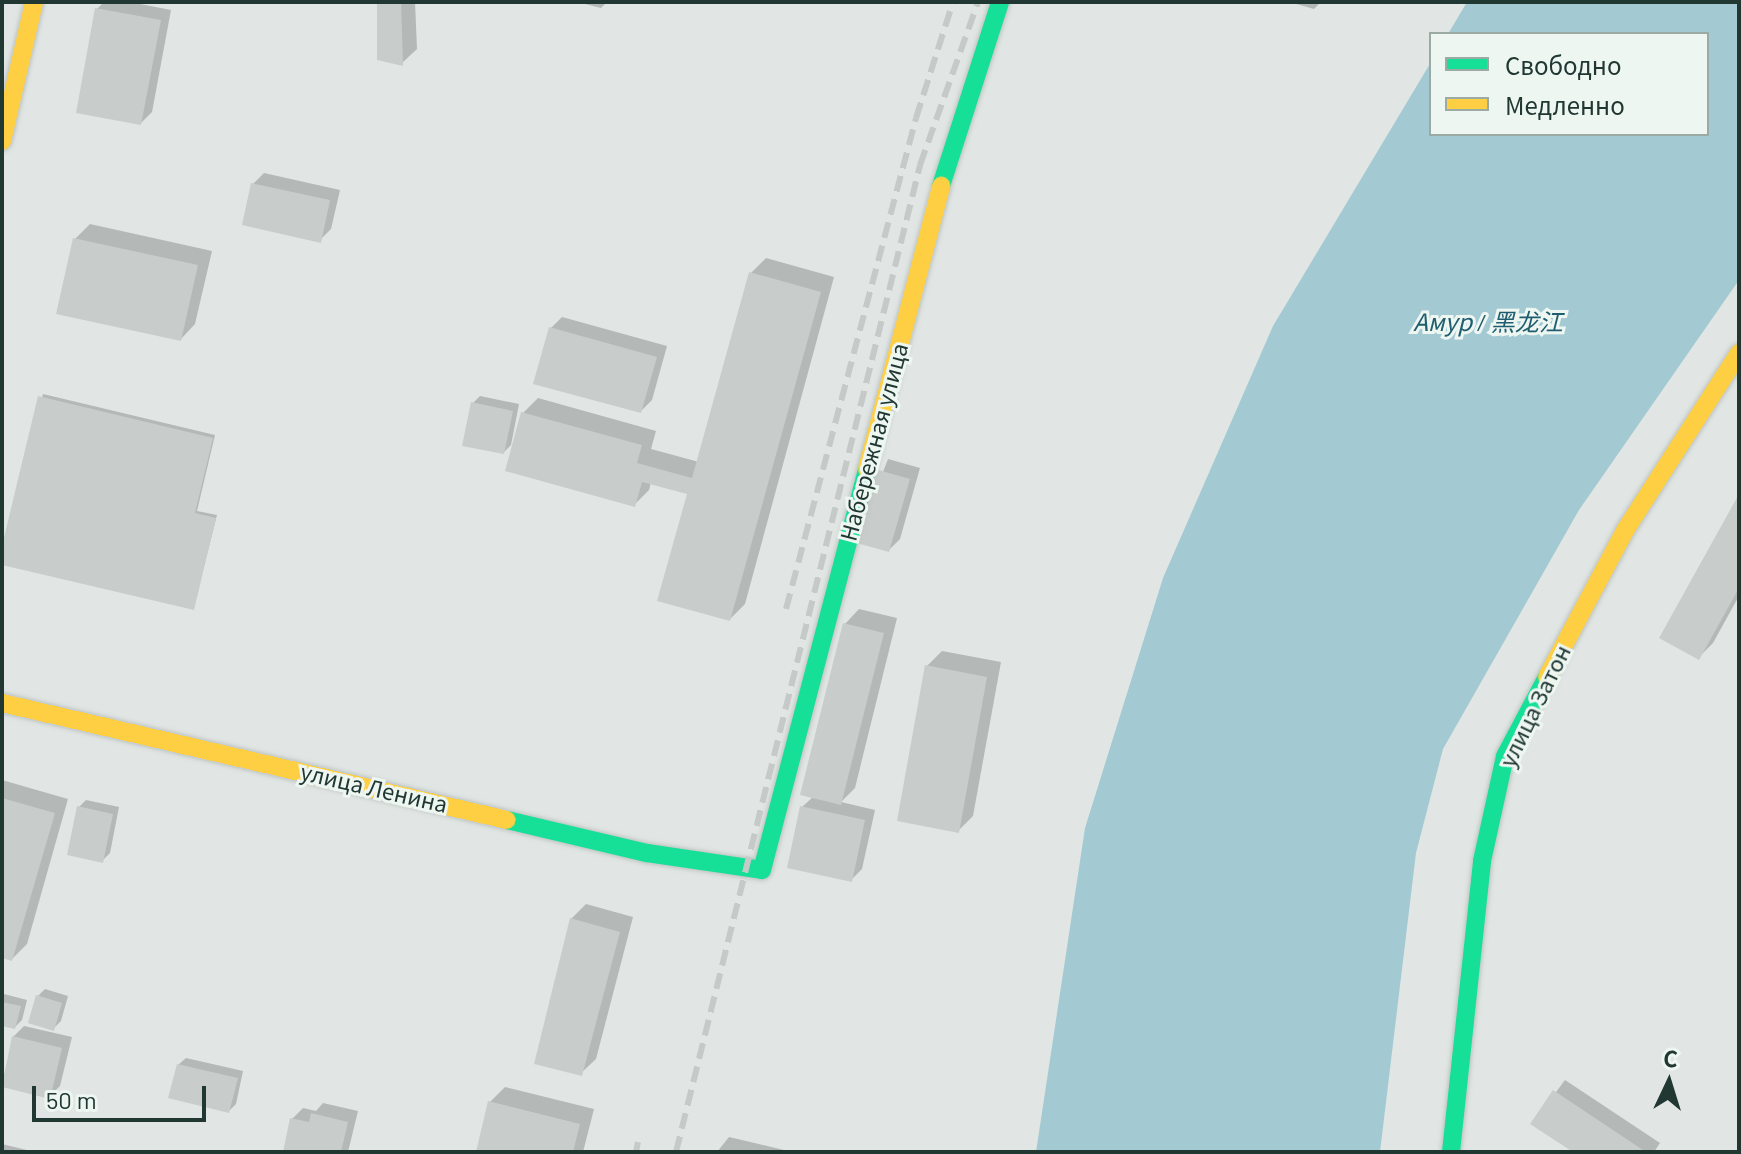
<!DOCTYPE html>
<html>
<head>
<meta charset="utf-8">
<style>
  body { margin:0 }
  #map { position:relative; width:1741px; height:1154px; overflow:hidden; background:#e1e6e4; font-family:Barlow,"Noto Sans SC",sans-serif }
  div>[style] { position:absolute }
  .water>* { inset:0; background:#a3cad3 }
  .shadow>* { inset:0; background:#0003 }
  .building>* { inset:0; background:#c8cdcb }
  .roads { filter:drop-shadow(0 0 2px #bdc4c1) drop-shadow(0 0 2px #bdc4c1) }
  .fast>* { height:18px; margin:-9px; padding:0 9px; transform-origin:9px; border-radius:9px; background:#16e098 }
  .slow>* { height:18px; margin:-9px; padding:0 9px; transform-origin:9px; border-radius:9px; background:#ffcf43 }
  .rail>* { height:6px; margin-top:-3px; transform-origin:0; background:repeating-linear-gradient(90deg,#c5c9c8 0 16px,transparent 0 24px) }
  span { translate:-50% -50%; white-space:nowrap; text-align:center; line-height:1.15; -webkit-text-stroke:6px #eef6f2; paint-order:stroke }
  .street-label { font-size:22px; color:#203732 }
  .water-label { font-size:24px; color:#1f5e6f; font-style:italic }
  .frame { position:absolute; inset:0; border:4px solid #203732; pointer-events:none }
  .legend { position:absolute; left:1429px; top:32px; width:280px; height:104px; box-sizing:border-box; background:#eef6f2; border:2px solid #9caaa5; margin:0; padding:10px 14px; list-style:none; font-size:24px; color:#203732 }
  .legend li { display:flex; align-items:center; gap:16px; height:40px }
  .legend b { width:40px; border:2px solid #9caaa5 }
  .north { position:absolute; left:1629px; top:1042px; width:80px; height:80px; -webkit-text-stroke:6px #eef6f2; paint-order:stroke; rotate:4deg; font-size:22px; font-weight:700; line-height:32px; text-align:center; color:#203732 }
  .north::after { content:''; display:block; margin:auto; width:28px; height:36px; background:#203732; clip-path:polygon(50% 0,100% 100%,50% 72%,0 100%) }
  .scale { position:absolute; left:32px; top:1086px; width:174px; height:36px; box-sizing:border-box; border:4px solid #203732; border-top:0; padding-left:10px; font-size:24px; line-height:28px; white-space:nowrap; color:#203732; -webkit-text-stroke:6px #eef6f2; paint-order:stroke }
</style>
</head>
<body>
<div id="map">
  <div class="water">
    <i style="clip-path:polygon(1467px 2px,1739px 2px,1739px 280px,1579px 510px,1443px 749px,1416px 853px,1380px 1152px,1036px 1152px,1085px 828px,1163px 578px,1273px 326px,1431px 62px,1431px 134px,1707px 134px,1707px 34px,1448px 34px)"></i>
  </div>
  <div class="shadow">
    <i style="clip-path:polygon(104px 2px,130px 2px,171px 10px,152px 112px,141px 123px,97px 9px)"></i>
    <i style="clip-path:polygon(379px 2px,415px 2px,417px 49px,402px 63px)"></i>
    <i style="clip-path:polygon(577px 2px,607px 2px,601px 8px)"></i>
    <i style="clip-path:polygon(1289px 2px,1321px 2px,1314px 9px)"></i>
    <i style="clip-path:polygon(264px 173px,340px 190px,331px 229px,320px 240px,253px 184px)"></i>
    <i style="clip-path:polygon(90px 224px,212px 251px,195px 324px,181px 339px,75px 239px)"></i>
    <i style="clip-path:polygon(766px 258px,834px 277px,745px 604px,730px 619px,689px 493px,651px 482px,649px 490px,635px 504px,523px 413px,538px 398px,656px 431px,651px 449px,699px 462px,751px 273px)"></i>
    <i style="clip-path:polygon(562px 317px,667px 346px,652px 400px,641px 411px,551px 328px)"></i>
    <i style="clip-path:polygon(43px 394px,215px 435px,197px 511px,217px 515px,193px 608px,2px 563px)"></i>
    <i style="clip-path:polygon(480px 396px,519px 404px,511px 445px,504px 452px,473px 403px)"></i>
    <i style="clip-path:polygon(888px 459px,920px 468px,900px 539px,889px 550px,856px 541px)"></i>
    <i style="clip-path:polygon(1739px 498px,1739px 596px,1713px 643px,1699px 657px)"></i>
    <i style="clip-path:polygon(859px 609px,897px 618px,855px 788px,841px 802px,875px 810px,862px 869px,851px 880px,802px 807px,813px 797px,845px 624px)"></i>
    <i style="clip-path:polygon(942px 651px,1001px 662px,973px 816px,958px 831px,927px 666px)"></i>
    <i style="clip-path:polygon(2px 780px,68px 799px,27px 944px,12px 959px,2px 956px)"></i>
    <i style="clip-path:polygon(86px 800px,119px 807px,110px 853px,103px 860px,79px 807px)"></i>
    <i style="clip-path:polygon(586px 904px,633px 917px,596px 1059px,581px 1073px,571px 919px)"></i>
    <i style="clip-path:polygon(45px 989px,68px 996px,61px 1021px,54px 1028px,38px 996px)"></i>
    <i style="clip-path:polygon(4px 994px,27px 1000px,22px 1020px,15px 1027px,2px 1024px)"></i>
    <i style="clip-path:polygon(24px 1026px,72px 1037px,60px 1086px,49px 1097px,2px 1085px,13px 1037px)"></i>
    <i style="clip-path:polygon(186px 1058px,243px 1071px,236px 1104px,229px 1111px,178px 1065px)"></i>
    <i style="clip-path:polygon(1565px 1080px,1660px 1143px,1654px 1152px,1576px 1152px,1533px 1123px)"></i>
    <i style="clip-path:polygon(505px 1087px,594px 1109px,583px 1152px,478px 1152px,490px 1102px)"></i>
    <i style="clip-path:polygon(323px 1103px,358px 1111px,348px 1152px,292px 1152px,292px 1119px,303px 1108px,316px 1111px)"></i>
    <i style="clip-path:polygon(729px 1137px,784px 1150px,784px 1152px,717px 1152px)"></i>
    <i style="clip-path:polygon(2px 1144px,35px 1152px,2px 1152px)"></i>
  </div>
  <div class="building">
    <i style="clip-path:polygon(377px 2px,401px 2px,403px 66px,377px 60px)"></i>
    <i style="clip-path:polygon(95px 8px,161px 20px,141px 125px,76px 113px)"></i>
    <i style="clip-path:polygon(251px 183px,330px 200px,321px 243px,242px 225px)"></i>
    <i style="clip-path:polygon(73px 238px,198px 265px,181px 341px,56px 314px)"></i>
    <i style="clip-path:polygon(749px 272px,821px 292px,730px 621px,657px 601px,687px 494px,642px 482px,635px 507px,505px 471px,521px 412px,642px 445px,637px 463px,692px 478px)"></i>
    <i style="clip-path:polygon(549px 327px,657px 357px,641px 413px,533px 384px)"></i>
    <i style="clip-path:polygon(38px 396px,213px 438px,195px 513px,216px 518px,194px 610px,2px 565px,2px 546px)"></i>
    <i style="clip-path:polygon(471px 402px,513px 411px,504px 454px,462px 446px)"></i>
    <i style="clip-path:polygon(875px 469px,910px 479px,889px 552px,853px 542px)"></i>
    <i style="clip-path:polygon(1739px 494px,1739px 588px,1699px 660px,1659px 638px)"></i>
    <i style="clip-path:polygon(843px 623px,884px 633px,841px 805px,800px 795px)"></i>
    <i style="clip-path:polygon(925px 665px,987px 677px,959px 833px,897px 821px)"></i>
    <i style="clip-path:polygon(2px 798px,55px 813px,12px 961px,2px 958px)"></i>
    <i style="clip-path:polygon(77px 806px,113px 814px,103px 863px,67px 855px)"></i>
    <i style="clip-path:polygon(800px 806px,865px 820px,852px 882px,787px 868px)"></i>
    <i style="clip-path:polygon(570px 918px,620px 932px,582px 1076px,534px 1064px)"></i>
    <i style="clip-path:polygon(36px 995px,62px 1003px,54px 1031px,28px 1023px)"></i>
    <i style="clip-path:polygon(2px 1002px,21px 1006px,15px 1029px,2px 1026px)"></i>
    <i style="clip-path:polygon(12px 1036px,62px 1048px,50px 1099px,2px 1087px)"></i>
    <i style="clip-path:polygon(177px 1064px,238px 1078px,229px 1113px,168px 1098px)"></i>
    <i style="clip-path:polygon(1553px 1090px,1646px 1152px,1573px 1152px,1530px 1124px)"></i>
    <i style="clip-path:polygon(488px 1101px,580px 1124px,573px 1152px,476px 1152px)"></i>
    <i style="clip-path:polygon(311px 1113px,348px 1122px,341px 1152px,283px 1152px,290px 1118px,309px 1122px)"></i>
  </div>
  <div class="roads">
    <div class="fast">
      <i style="left:941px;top:186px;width:193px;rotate:-72.2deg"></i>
      <i style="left:507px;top:820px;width:144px;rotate:13.3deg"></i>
      <i style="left:647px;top:853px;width:116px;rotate:8.4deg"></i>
      <i style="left:762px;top:870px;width:415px;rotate:-75.3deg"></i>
      <i style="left:1451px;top:1152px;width:293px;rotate:-83.9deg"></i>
      <i style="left:1482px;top:861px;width:107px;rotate:-77.6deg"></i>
      <i style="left:1505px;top:756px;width:89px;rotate:-62deg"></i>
    </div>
    <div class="slow">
      <i style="left:2px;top:141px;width:143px;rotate:-77deg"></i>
      <i style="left:867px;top:469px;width:293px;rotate:-75.3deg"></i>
      <i style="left:1547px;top:677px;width:168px;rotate:-61.9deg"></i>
      <i style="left:1626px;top:529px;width:209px;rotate:-57.3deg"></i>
      <i style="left:2px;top:703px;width:518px;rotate:13.04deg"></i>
    </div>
  </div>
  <div class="rail">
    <i style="left:786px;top:609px;width:508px;rotate:-75.17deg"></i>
    <i style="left:916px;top:118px;width:122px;rotate:-72.3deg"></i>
    <i style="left:636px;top:1152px;width:10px;rotate:-79deg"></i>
    <i style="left:676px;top:1152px;width:1017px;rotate:-76.11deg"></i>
    <i style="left:920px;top:165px;width:173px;rotate:-70.4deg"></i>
  </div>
  <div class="street-label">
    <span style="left:874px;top:442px;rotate:-75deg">Набережная улица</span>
    <span style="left:1535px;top:706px;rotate:-64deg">улица Затон</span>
    <span style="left:374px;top:788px;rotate:13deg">улица Ленина</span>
  </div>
  <div class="water-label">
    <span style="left:1488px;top:322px">Амур / 黑龙江</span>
  </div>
  <div class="frame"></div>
  <ul class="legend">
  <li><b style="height:10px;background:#16e098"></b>Свободно</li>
  <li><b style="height:10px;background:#ffcf43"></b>Медленно</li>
  </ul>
  <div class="north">С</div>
  <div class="scale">50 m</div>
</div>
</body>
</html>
